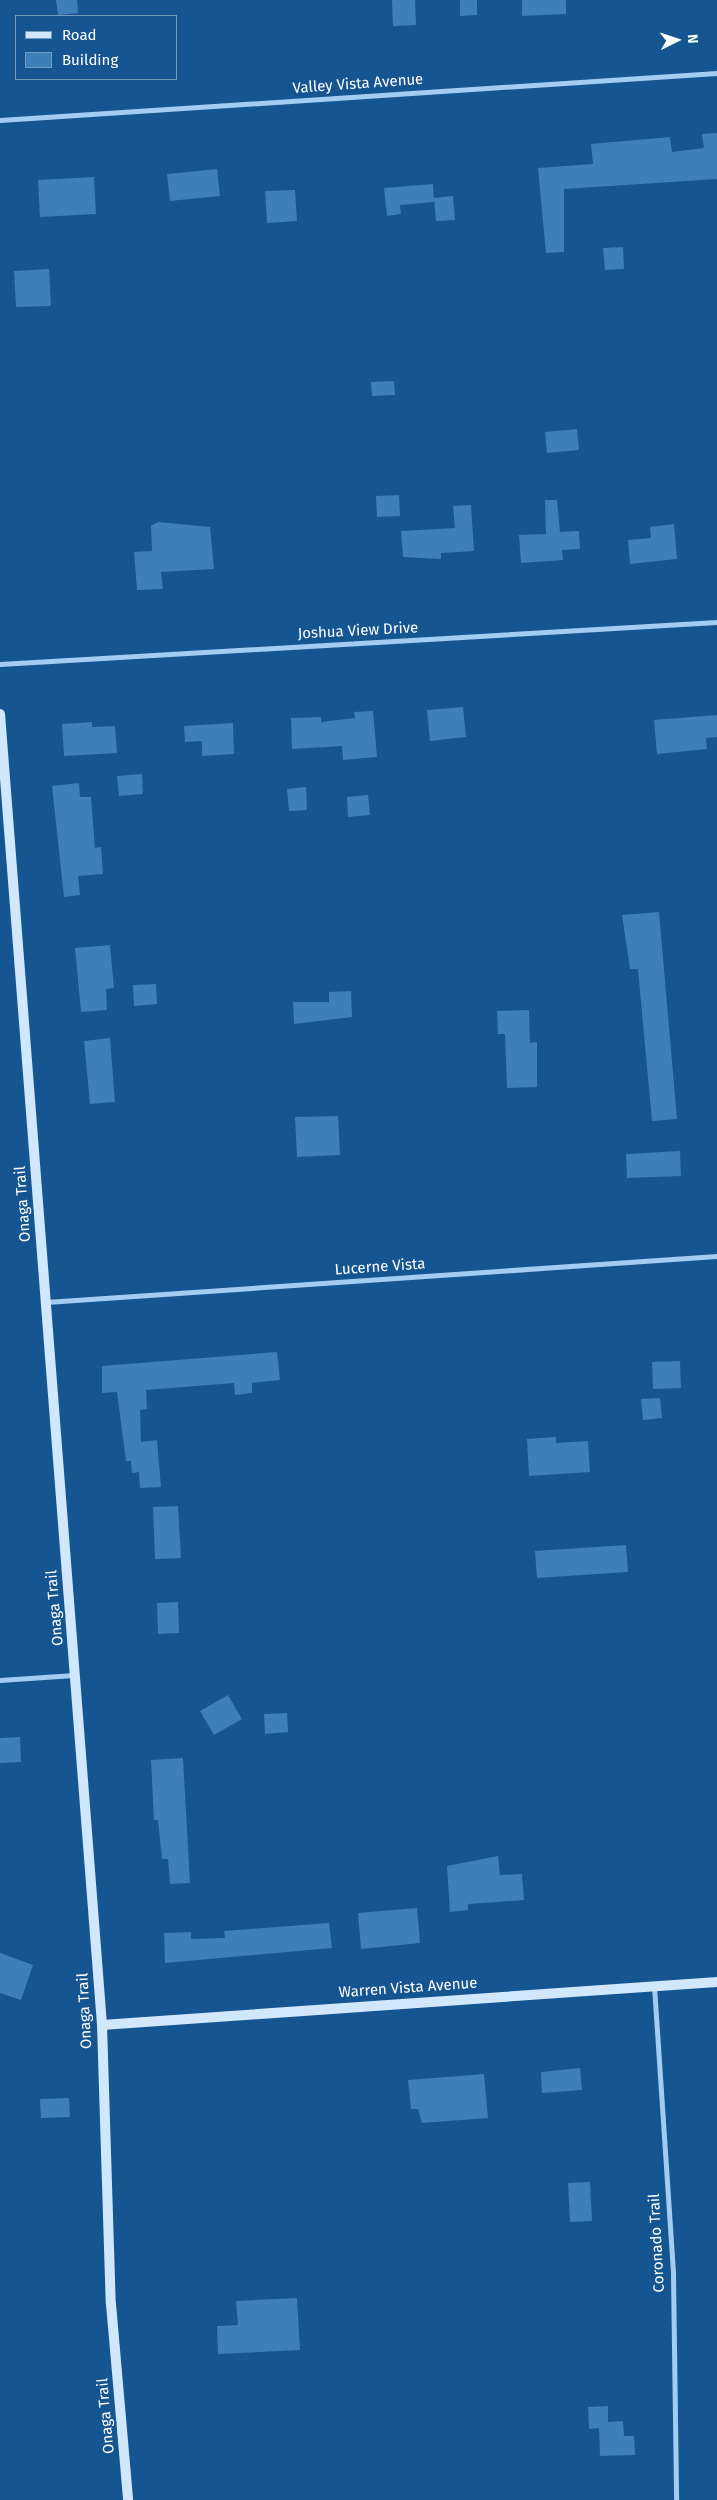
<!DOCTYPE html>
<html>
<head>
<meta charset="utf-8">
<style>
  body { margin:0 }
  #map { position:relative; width:717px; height:2500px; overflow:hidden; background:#155591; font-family:"Fira Sans",sans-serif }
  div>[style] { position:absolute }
  .building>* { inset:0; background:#3d7fb9 }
  .street>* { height:5px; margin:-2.5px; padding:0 2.5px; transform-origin:2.5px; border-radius:2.5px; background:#a3ccf1 }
  .secondary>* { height:10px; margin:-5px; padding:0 5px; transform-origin:5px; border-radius:5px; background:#d1e7fb }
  span { translate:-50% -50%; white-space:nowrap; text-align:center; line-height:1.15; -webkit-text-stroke:4.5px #155591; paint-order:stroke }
  .street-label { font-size:15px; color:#fff }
  .legend { position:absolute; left:15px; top:15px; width:162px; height:65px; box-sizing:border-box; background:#155591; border:1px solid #7399bd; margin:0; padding:6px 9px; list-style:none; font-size:15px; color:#fff }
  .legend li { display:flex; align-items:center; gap:10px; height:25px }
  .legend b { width:25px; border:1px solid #7399bd }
  .north { position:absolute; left:652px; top:15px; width:50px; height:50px; -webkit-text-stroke:4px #155591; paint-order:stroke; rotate:86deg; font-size:14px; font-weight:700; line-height:20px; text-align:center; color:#fff }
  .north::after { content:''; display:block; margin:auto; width:18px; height:22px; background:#fff; clip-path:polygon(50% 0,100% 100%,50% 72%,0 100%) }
</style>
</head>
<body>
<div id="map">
  <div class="building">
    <i style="clip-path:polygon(56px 0,77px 0,78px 13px,58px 15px)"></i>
    <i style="clip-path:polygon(392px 0,415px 0,416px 25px,393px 26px)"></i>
    <i style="clip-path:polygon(460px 0,477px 0,477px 15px,460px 16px)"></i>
    <i style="clip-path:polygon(522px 0,566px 0,566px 14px,522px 16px)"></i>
    <i style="clip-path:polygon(717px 133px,717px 179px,564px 189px,564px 252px,546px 253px,538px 168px,593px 164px,591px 144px,670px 137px,672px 152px,704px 148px,702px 134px)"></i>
    <i style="clip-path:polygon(217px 169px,220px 196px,170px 201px,167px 174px)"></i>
    <i style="clip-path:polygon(94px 177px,96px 214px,40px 217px,38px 180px)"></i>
    <i style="clip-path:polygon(433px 184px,434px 202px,400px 205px,401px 214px,387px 216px,384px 188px)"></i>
    <i style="clip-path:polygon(295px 190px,297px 221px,267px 223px,265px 191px)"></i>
    <i style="clip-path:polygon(453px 196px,455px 220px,436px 221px,434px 198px)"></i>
    <i style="clip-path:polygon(623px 247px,624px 269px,605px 270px,603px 248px)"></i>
    <i style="clip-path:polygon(49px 269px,51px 306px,16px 307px,14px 271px)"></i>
    <i style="clip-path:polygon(394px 381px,395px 395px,372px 396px,371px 382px)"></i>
    <i style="clip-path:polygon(577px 429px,579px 450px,547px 453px,545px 432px)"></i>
    <i style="clip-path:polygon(399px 495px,400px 516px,377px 517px,376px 496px)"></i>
    <i style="clip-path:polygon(545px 500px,557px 500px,560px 532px,579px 531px,580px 549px,562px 550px,563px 560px,521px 563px,519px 535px,546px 534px)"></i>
    <i style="clip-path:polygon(471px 505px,474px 551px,441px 553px,441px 559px,403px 557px,401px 531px,455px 528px,453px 506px)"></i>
    <i style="clip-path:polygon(158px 522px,210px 527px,214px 569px,161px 572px,163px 589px,137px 590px,134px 552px,152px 551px,151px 526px)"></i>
    <i style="clip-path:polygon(674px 524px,677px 559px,630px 564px,628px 540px,651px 538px,650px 527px)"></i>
    <i style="clip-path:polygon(463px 707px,466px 737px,430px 741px,427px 710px)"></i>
    <i style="clip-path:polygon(373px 711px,377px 757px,343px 760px,342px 746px,292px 749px,291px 718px,321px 717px,321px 722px,355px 718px,354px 712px)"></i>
    <i style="clip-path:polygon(717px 715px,717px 737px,706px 738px,707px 749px,657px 754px,654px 720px)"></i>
    <i style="clip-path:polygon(92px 722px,92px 727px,115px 726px,117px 753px,64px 756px,62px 724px)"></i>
    <i style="clip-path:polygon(233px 723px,234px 754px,202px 756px,202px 741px,185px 742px,184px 726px)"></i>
    <i style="clip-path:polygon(142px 774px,143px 794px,119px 796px,117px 776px)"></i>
    <i style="clip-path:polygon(79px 783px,80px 797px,91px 797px,95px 848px,101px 847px,103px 874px,78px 876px,80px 895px,64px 897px,52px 786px)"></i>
    <i style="clip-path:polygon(306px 787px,307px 810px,289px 811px,287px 789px)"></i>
    <i style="clip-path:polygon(368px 795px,370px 815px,348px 817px,347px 797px)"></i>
    <i style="clip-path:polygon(659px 912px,677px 1119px,652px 1121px,638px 969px,630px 969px,622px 915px)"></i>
    <i style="clip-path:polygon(110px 945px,114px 988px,106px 989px,107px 1010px,81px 1012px,75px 948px)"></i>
    <i style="clip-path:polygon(156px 984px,157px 1004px,134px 1006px,133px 985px)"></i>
    <i style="clip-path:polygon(351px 991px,352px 1017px,294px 1024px,293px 1002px,329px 1002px,329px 992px)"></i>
    <i style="clip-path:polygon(529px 1010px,530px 1043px,537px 1042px,537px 1087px,507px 1088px,505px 1034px,498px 1034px,497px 1011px)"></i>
    <i style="clip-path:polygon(110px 1038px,115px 1102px,90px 1104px,84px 1041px)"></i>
    <i style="clip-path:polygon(338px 1116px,340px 1155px,297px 1157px,295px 1117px)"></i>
    <i style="clip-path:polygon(680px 1151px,681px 1176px,627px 1178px,626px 1154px)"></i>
    <i style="clip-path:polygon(277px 1352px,280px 1380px,252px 1383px,252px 1393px,235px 1395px,234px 1383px,146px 1390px,147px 1409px,140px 1410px,141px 1442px,157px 1440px,161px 1487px,140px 1488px,139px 1472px,132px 1473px,131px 1461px,126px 1461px,117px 1392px,102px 1393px,102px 1366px)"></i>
    <i style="clip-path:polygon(680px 1361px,681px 1388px,653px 1389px,652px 1362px)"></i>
    <i style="clip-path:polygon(660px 1398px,662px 1418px,643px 1420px,641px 1399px)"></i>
    <i style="clip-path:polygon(556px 1437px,556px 1443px,588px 1441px,590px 1472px,529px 1476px,527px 1439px)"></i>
    <i style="clip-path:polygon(178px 1506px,181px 1558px,155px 1559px,153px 1507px)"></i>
    <i style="clip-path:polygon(626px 1545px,628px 1572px,537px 1578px,535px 1551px)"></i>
    <i style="clip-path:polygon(178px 1602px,179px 1633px,158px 1634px,157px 1603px)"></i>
    <i style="clip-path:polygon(228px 1695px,242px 1719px,214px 1735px,200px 1711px)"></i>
    <i style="clip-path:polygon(287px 1713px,288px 1732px,265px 1734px,264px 1714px)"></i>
    <i style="clip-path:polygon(20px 1737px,21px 1762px,0 1763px,0 1738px)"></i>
    <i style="clip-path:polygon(183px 1758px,190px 1883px,170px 1884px,168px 1859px,162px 1859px,158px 1820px,154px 1820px,151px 1760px)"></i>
    <i style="clip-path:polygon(498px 1856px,500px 1875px,522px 1874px,524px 1900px,468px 1904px,468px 1910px,450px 1912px,447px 1866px)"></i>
    <i style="clip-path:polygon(417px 1908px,420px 1943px,361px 1949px,358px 1913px)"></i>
    <i style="clip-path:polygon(329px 1923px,332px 1948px,165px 1963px,164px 1933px,191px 1932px,191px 1939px,225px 1938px,224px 1931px)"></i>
    <i style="clip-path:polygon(0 1953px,33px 1965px,21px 2000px,0 1993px)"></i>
    <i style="clip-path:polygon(580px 2068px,582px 2090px,542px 2093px,541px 2072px)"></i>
    <i style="clip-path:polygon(484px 2074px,488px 2118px,422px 2123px,418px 2109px,411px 2109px,408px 2080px)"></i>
    <i style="clip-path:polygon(69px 2098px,70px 2117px,41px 2118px,40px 2099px)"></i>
    <i style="clip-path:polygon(590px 2182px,592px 2221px,570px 2222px,568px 2183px)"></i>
    <i style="clip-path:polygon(297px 2298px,300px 2350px,218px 2354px,217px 2326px,238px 2325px,236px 2301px)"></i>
    <i style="clip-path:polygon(608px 2406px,608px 2422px,623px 2421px,624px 2436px,634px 2436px,635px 2455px,600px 2456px,599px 2428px,589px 2429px,588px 2407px)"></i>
  </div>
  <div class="street">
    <i style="left:0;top:120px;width:719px;rotate:-3.75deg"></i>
    <i style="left:0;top:664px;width:718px;rotate:-3.35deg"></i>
    <i style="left:46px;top:1302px;width:673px;rotate:-3.92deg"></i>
    <i style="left:0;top:1680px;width:74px;rotate:-3.9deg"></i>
    <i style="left:654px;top:1986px;width:290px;rotate:86.2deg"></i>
    <i style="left:673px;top:2275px;width:225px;rotate:89.2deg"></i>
  </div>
  <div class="secondary">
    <i style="left:0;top:714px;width:1315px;rotate:85.55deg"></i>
    <i style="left:102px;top:2025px;width:279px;rotate:88.2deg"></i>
    <i style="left:111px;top:2304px;width:197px;rotate:85deg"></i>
    <i style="left:102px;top:2025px;width:617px;rotate:-4deg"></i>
  </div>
  <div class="street-label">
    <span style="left:358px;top:84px;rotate:-4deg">Valley Vista Avenue</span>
    <span style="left:358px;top:631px;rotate:-3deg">Joshua View Drive</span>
    <span style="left:23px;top:1204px;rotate:-94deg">Onaga Trail</span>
    <span style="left:380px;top:1267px;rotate:-4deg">Lucerne Vista</span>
    <span style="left:55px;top:1608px;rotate:-95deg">Onaga Trail</span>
    <span style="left:408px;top:1988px;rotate:-4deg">Warren Vista Avenue</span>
    <span style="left:85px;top:2011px;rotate:-93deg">Onaga Trail</span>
    <span style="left:657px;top:2243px;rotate:-93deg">Coronado Trail</span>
    <span style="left:106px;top:2416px;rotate:-95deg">Onaga Trail</span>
  </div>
  <ul class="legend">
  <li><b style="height:6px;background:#d1e7fb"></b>Road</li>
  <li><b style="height:14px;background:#3d7fb9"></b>Building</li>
  </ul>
  <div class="north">N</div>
</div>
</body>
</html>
